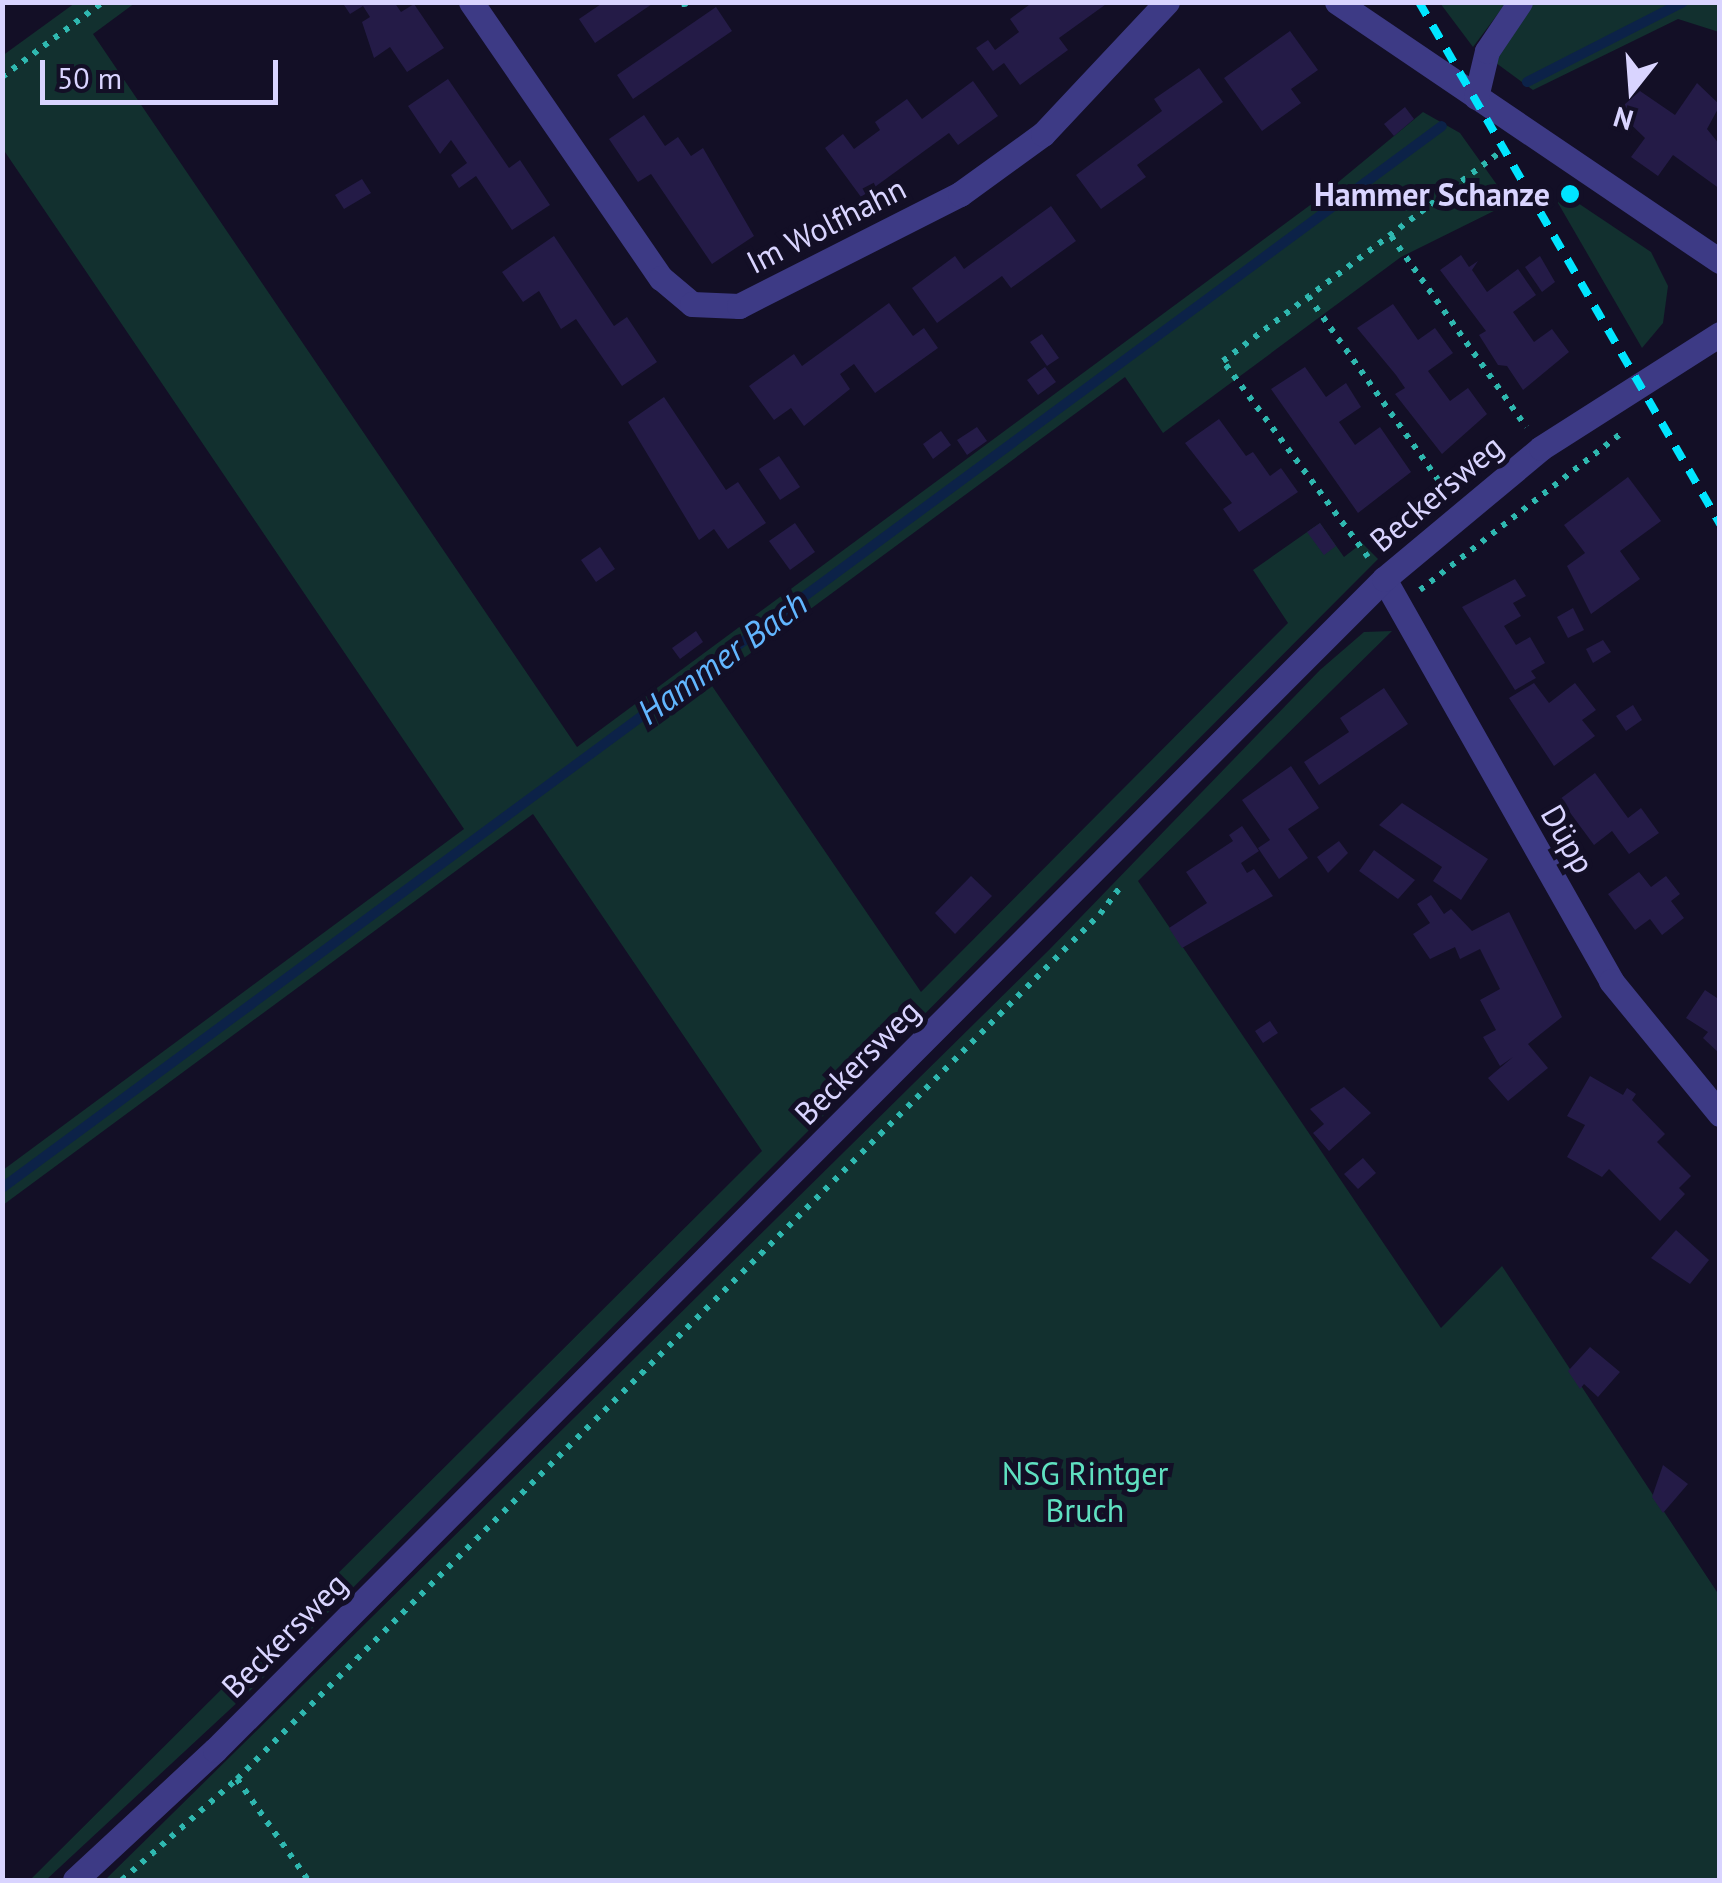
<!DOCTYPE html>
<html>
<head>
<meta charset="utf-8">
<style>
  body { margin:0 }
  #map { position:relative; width:1722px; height:1883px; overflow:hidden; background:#130f26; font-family:"PT Sans",sans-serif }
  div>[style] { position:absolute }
  .green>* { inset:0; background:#12302f }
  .stream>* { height:10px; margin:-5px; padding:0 5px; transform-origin:5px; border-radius:5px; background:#0c2248 }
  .building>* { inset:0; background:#241b47 }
  .path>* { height:6px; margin-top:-3px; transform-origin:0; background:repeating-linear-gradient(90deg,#2fb8b0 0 5px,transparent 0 13px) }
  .minor>* { height:25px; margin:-12.5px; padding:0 12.5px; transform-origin:12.5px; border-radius:12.5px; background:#3d3a85 }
  .rail>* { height:8px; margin-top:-4px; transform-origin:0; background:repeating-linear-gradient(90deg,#00e5ff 0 15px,transparent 0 27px) }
  .dots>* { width:28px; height:28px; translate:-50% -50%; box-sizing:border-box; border:5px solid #130f26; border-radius:50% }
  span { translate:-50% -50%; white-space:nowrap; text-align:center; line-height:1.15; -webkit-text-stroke:10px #130f26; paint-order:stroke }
  .poi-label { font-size:32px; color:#d9d4ff; font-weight:700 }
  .right { translate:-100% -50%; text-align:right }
  .street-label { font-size:32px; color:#d9d4ff }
  .park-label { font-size:32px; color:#5fe0c0 }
  .water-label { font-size:35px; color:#62b6ff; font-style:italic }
  .frame { position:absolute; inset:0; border:5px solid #d9d4ff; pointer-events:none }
  .north { position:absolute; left:1582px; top:40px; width:100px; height:100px; -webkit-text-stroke:8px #130f26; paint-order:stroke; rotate:197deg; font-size:28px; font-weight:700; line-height:40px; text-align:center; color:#d9d4ff }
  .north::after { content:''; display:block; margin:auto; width:35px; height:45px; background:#d9d4ff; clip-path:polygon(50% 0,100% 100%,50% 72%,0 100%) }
  .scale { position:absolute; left:40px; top:60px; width:238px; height:45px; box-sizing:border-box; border:5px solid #d9d4ff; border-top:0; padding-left:12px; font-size:30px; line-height:35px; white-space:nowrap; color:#d9d4ff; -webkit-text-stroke:8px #130f26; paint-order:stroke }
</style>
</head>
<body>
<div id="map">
  <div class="green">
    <i style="clip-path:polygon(75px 3px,135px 3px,93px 34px,577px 747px,1313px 203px,1423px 112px,1460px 133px,1510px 203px,1401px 257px,1163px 433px,1125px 377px,710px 683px,921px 992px,1288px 623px,1253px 570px,1320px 523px,1344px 557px,1362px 543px,1378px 559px,254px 1687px,46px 1880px,30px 1880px,762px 1151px,533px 814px,3px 1205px,3px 1170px,464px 829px,3px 149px,2px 56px)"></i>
    <i style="clip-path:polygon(1440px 3px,1506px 3px,1473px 47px)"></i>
    <i style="clip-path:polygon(1533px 3px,1719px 3px,1719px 32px,1678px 19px,1533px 90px,1492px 60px)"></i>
    <i style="clip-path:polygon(1560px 191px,1651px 252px,1668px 286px,1663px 323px,1642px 348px,1558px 203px)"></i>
    <i style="clip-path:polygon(1392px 631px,1138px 881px,1441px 1328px,1502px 1266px,1719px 1595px,1719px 1880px,105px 1880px,1049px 950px,1320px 670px,1364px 632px)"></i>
  </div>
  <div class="stream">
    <i style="left:1527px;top:82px;width:175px;rotate:-27.1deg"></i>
    <i style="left:2px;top:1188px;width:1789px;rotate:-36.41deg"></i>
  </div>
  <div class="building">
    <i style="clip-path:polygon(342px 2px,394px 2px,401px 12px,414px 4px,444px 48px,407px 72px,390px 47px,374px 58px,362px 22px,370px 17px,363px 6px,350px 14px)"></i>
    <i style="clip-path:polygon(604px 2px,655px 2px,595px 43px,579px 19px)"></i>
    <i style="clip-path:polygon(1033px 2px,1109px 2px,1059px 38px,1068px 50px,1020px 85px,1004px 63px,993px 71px,976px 48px,988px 40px,995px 50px,1019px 32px,1010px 19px)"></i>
    <i style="clip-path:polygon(716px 7px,732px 31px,633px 99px,617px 75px)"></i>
    <i style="clip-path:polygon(1290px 31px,1318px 70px,1291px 89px,1301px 103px,1262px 131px,1224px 78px)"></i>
    <i style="clip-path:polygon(1199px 68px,1223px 102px,1137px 165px,1146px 177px,1101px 209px,1076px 175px,1162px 111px,1154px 99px)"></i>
    <i style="clip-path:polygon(448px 79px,509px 168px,520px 160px,550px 205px,512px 230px,476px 176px,459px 188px,451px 175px,467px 163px,451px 140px,440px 154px,408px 106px)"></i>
    <i style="clip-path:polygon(973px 81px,998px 116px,958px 145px,949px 133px,861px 197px,825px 148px,843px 134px,854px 149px,880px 130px,875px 122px,907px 99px,922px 119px)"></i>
    <i style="clip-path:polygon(1697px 83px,1720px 105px,1707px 129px,1720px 145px,1720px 189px,1673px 155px,1658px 176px,1631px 157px,1645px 138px,1617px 111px,1640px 91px,1675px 115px)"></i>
    <i style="clip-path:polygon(1405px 107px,1414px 119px,1394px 136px,1384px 124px)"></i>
    <i style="clip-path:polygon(644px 115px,665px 146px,678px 137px,691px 156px,703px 148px,754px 236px,712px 264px,651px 174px,638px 182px,609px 139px)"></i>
    <i style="clip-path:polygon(362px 179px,371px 193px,344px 209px,335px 195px)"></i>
    <i style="clip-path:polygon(1051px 206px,1076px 241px,1011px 288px,1002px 276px,937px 323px,912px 288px,955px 256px,964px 269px)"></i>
    <i style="clip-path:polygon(554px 236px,614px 326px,627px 317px,657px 362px,622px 386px,576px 319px,561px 329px,539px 291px,523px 302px,502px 272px)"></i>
    <i style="clip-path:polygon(1461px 255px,1469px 267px,1478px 261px,1472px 270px,1487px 292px,1518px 269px,1536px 295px,1513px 312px,1534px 342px,1552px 329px,1569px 352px,1523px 390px,1507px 366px,1498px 365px,1479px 335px,1486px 331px,1440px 270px)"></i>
    <i style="clip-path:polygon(1540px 256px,1555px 282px,1542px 292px,1525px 267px)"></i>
    <i style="clip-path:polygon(889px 303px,913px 336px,924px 328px,938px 348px,875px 393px,854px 364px,840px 374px,850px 389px,804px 426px,791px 408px,774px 420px,749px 386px,794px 354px,802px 366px)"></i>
    <i style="clip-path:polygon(1393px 304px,1418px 340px,1435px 328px,1453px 353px,1428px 371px,1450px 401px,1468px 388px,1487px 414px,1442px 454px,1395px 394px,1405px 388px,1396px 375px,1357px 328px)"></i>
    <i style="clip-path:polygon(1042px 334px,1059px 358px,1047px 366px,1030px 342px)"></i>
    <i style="clip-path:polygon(1045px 367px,1056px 382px,1038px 395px,1027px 380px)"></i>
    <i style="clip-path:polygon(1305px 367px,1326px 397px,1346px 383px,1361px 407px,1339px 422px,1355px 445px,1380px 427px,1411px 472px,1358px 513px,1271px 389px)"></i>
    <i style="clip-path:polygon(664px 397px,726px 490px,738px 482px,766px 523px,728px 549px,714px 529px,699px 540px,628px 422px)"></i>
    <i style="clip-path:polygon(1219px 419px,1246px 456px,1253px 452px,1270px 476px,1281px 468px,1298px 492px,1239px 532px,1223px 509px,1232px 503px,1185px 443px)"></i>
    <i style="clip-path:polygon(977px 427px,987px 441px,967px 455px,957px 440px)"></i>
    <i style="clip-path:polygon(941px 431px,951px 445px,933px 459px,923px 444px)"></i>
    <i style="clip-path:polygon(779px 456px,800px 487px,780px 500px,759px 469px)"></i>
    <i style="clip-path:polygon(1628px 477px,1661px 521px,1620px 551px,1640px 579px,1591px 614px,1567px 566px,1585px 553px,1564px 525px)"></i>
    <i style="clip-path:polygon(795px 523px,815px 552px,790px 570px,769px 541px)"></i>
    <i style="clip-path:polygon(1320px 523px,1336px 546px,1324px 555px,1307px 532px)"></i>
    <i style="clip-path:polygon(600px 547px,615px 569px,596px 582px,581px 560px)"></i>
    <i style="clip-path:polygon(1515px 579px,1526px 596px,1513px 603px,1521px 616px,1504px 626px,1516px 645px,1530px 637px,1545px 663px,1531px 671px,1536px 678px,1515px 690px,1462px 607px)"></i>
    <i style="clip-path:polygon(1573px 608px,1584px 630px,1568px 638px,1557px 617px)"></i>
    <i style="clip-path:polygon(696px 631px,703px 642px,680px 659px,672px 648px)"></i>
    <i style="clip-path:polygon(1603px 640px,1611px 652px,1593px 663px,1586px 649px)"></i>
    <i style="clip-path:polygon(1534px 683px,1549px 703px,1575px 683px,1596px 710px,1582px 720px,1595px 736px,1554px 766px,1509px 698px)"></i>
    <i style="clip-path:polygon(1384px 688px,1408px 724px,1319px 785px,1304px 762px,1349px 732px,1340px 718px)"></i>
    <i style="clip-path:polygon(1633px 705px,1642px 720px,1626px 731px,1616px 716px)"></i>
    <i style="clip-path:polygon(1291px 766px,1319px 808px,1288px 829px,1308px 858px,1279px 879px,1258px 848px,1270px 840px,1242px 800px)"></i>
    <i style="clip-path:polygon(1595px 773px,1628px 818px,1641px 808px,1659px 833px,1629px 854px,1612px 831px,1594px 845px,1560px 799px)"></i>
    <i style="clip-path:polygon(1402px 803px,1488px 859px,1461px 900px,1433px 881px,1442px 867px,1379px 825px)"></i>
    <i style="clip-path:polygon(1242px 826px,1259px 851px,1241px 863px,1247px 873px,1254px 869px,1273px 896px,1182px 948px,1169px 928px,1207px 903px,1186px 872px,1233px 841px,1229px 835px)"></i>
    <i style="clip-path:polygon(1339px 841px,1348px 853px,1328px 873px,1317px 857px)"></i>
    <i style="clip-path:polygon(1374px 850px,1415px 880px,1398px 899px,1359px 871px)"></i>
    <i style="clip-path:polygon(1639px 872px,1651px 887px,1666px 876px,1680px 894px,1671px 901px,1684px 918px,1662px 935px,1650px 919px,1635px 930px,1608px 894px)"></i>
    <i style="clip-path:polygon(971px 876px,992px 896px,955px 934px,935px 913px)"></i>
    <i style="clip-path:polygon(1431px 895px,1444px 914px,1451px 909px,1472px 931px,1509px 912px,1562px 1017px,1528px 1044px,1548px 1068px,1508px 1101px,1488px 1078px,1513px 1057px,1500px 1066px,1483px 1037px,1496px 1030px,1480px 1000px,1500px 989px,1480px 949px,1460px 959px,1455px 947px,1430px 959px,1413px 934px,1430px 923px,1417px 904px)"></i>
    <i style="clip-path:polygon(1705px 990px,1720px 1000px,1720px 1054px,1703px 1038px,1708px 1032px,1686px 1018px)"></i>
    <i style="clip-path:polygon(1270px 1021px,1278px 1033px,1263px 1043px,1255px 1031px)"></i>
    <i style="clip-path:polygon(1590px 1076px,1623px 1095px,1627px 1088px,1636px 1094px,1632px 1100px,1665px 1134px,1657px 1142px,1691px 1176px,1679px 1188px,1685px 1194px,1660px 1221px,1609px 1169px,1602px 1177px,1567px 1157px,1585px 1125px,1567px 1116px)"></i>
    <i style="clip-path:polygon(1344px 1087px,1371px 1113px,1329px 1151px,1313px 1133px,1324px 1124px,1310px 1109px)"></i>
    <i style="clip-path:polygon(1363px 1158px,1376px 1173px,1358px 1189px,1344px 1174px)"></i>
    <i style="clip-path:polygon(1676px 1230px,1709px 1260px,1690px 1284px,1651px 1258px)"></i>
    <i style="clip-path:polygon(1590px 1347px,1620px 1372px,1598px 1397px,1584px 1384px,1580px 1389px,1568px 1371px)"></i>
    <i style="clip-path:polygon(1663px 1465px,1688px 1484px,1663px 1513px,1652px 1497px)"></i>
  </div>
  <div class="path">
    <i style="left:684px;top:2px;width:5px;rotate:79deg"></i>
    <i style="left:2px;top:77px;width:126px;rotate:-36.6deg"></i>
    <i style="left:1391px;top:236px;width:234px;rotate:54.7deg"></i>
    <i style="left:1308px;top:296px;width:244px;rotate:54.7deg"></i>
    <i style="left:1368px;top:557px;width:244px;rotate:-126.5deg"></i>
    <i style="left:1223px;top:361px;width:354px;rotate:-37deg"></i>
    <i style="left:1420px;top:590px;width:257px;rotate:-37.9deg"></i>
    <i style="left:237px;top:1779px;width:123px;rotate:54.9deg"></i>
    <i style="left:122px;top:1880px;width:153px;rotate:-41.3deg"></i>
    <i style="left:237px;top:1779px;width:1222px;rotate:-45.07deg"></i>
    <i style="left:1100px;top:914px;width:34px;rotate:-53deg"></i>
  </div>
  <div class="minor">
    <i style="left:471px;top:2px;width:335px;rotate:55.5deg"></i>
    <i style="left:661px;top:278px;width:40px;rotate:40deg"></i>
    <i style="left:692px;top:304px;width:47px;rotate:2.4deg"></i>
    <i style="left:739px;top:306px;width:248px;rotate:-26.9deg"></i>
    <i style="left:960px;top:194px;width:102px;rotate:-35.9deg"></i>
    <i style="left:1043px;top:134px;width:181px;rotate:-46.8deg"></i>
    <i style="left:1337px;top:2px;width:462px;rotate:34.1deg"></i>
    <i style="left:1476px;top:97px;width:47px;rotate:-76.6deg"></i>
    <i style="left:1487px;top:51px;width:59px;rotate:-56deg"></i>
    <i style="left:1384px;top:579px;width:462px;rotate:60.5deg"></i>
    <i style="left:1611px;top:981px;width:172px;rotate:50.7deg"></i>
    <i style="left:75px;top:1880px;width:191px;rotate:-42.9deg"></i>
    <i style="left:215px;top:1750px;width:1655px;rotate:-45.05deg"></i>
    <i style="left:1384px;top:579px;width:204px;rotate:-39.8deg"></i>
    <i style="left:1541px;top:448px;width:212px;rotate:-32.5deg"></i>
  </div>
  <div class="rail">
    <i style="left:1419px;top:2px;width:603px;rotate:60.03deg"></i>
  </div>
  <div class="dots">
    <i style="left:1570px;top:194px;background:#00e5ff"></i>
  </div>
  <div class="poi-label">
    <span class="right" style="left:1550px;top:194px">Hammer Schanze</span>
  </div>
  <div class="street-label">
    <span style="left:826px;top:225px;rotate:-27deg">Im Wolfhahn</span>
    <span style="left:1436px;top:493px;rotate:-40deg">Beckersweg</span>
    <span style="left:1568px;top:839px;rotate:60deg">Düpp</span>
    <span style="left:857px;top:1062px;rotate:-45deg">Beckersweg</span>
    <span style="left:284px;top:1635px;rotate:-45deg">Beckersweg</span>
  </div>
  <div class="park-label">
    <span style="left:1085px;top:1492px">NSG Rintger<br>Bruch</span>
  </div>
  <div class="water-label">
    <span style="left:722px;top:657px;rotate:-36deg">Hammer Bach</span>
  </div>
  <div class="frame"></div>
  <div class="north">N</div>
  <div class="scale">50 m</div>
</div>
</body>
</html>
